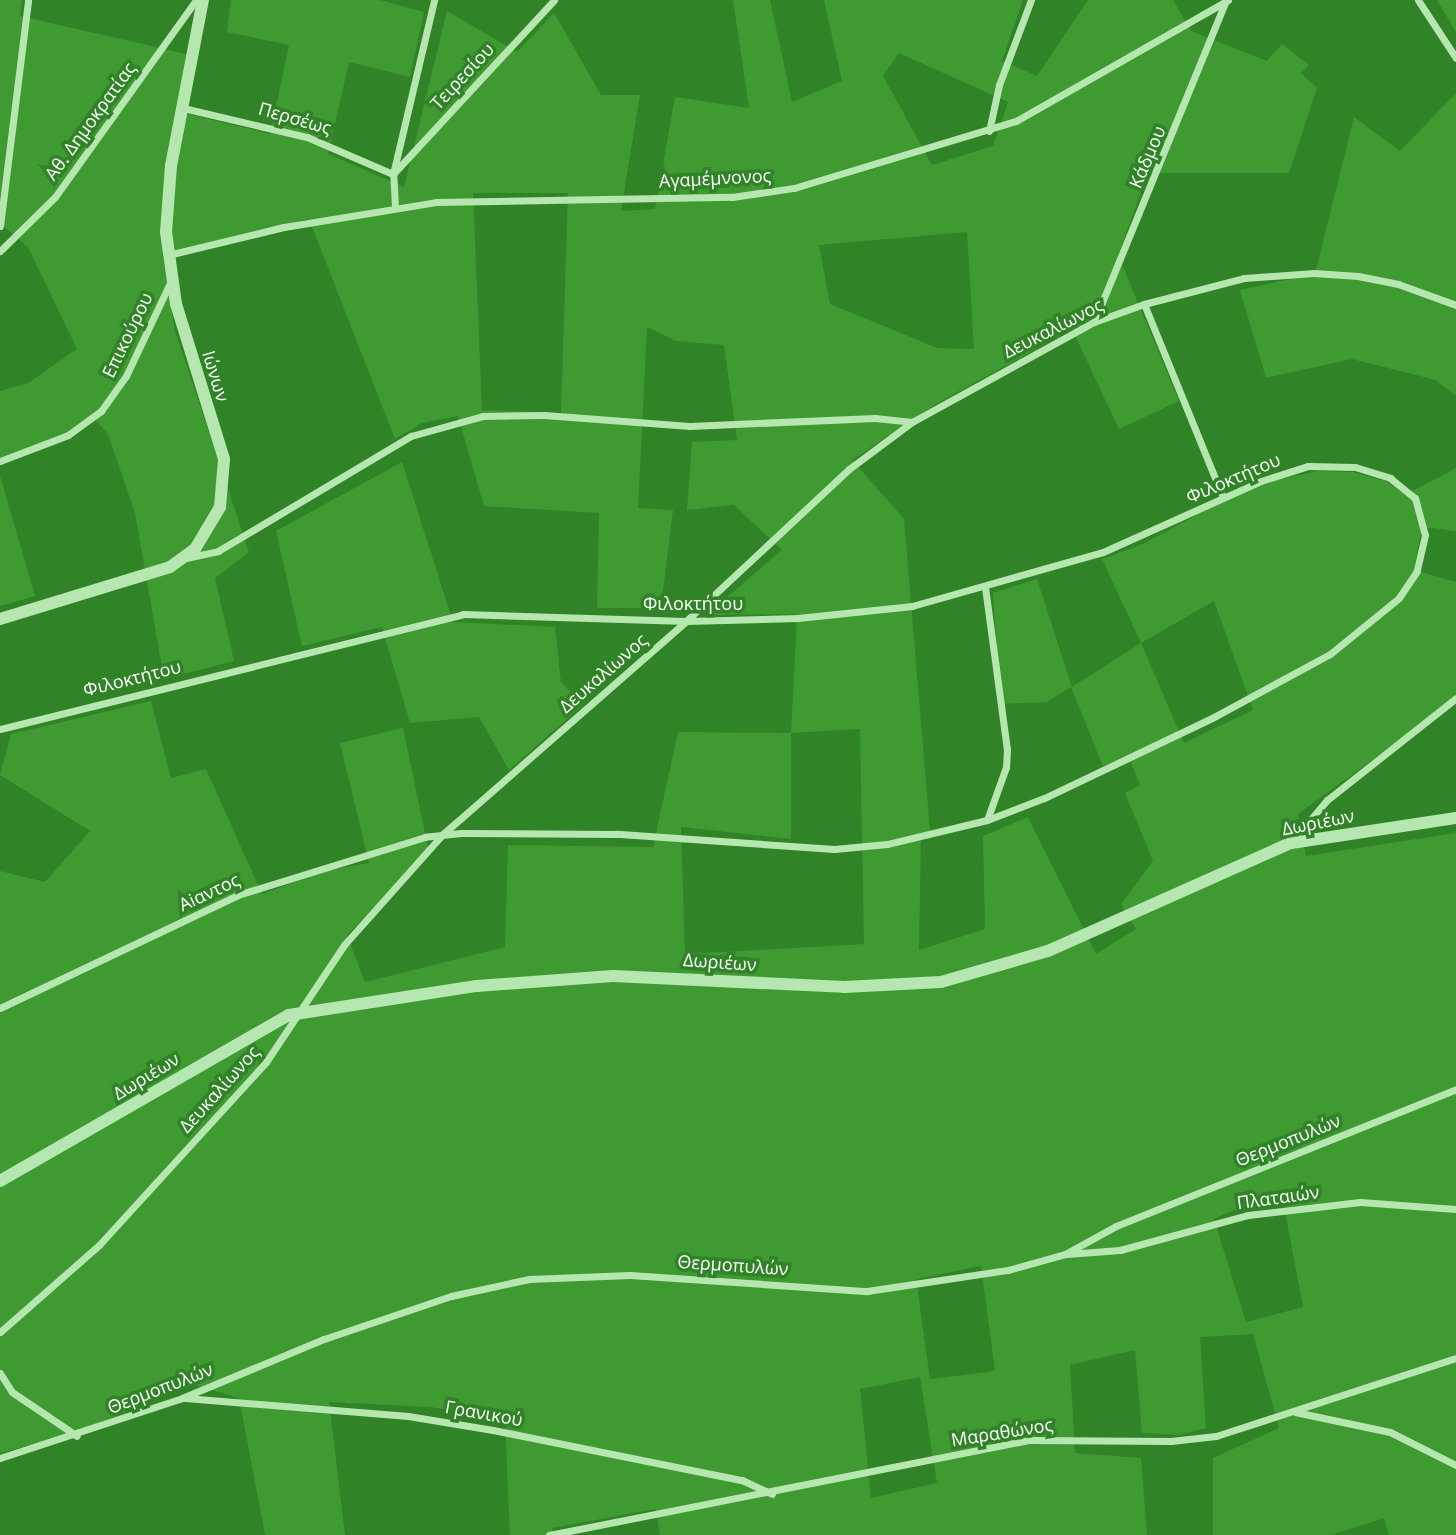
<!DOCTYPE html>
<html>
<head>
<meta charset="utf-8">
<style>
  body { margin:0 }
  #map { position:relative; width:1456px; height:1535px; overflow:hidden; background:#318327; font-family:"Open Sans",sans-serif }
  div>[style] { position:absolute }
  .green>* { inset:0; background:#3f9a32 }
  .minor>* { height:7px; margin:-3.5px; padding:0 3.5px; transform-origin:3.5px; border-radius:3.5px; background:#b7e7b1 }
  .tertiary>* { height:12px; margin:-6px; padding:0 6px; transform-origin:6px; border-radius:6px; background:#b7e7b1 }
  span { translate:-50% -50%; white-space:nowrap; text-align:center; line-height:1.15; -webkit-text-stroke:7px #318327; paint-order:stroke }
  .street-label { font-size:18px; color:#fff }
</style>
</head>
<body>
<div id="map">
  <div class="green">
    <i style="clip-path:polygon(evenodd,0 0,22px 0,20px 16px,186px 54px,179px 112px,270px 134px,289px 45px,227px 32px,231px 0,380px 0,424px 12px,410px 77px,349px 62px,328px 154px,404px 187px,447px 11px,517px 52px,554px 13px,601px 95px,640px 95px,621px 211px,655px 209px,675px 97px,749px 108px,733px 0,770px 0,792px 102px,842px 81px,824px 0,1023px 0,1002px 61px,1037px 76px,1088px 0,1173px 0,1191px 31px,1267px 61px,1282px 44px,1309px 65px,1301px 73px,1317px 88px,1289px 173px,1148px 173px,1118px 255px,1179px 401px,1119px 429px,1072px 329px,936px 404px,852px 460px,904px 519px,930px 831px,921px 833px,919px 950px,985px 929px,983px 836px,1028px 817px,1096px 954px,1136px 929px,1121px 904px,1153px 861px,1125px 793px,1140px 785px,1128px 756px,1103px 766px,1071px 687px,1047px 702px,1001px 704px,993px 593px,1037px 579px,1072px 687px,1141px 643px,1102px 559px,1143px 544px,1239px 492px,1281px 479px,1318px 471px,1353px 472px,1388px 482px,1405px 495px,1456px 468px,1456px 531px,1422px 527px,1414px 570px,1456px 582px,1456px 699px,1298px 814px,1306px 856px,1456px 833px,1456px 1535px,1389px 1535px,1384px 1518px,1331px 1535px,1213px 1535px,1213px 1458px,1279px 1428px,1253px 1334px,1200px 1337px,1206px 1428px,1179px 1435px,1142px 1433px,1135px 1350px,1070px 1365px,1075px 1453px,1141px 1458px,1147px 1535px,660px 1535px,656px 1509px,552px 1528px,553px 1535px,510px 1535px,505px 1421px,431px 1407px,329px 1402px,345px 1535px,265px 1535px,239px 1398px,195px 1385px,62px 1437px,0 1453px,0 871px,45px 882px,90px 831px,0 775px,11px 734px,151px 701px,171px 778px,206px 769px,262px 894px,325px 871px,369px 863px,340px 743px,403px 728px,429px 852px,347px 935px,365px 982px,505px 947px,508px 845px,653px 847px,678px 732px,791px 733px,797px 614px,706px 615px,782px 550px,734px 505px,687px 510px,692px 442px,737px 440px,724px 345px,676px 341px,647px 327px,638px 508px,673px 510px,661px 608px,597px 608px,599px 513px,484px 506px,458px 416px,422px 423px,395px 439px,309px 219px,162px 253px,175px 331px,249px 552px,215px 578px,234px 661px,164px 679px,135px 513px,108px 434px,95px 419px,64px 441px,0 465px,0 391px,28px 383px,77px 349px,28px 247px,0 223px,0 0,899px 53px,1008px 102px,993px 146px,932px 165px,883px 76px,899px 53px,0 0,473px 193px,568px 193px,561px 413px,482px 410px,473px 193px,0 0,967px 232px,974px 349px,937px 348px,830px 304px,819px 245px,967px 232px,0 0,1214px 601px,1253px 710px,1184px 743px,1141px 643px,1214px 601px,0 0,860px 729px,864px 944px,685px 954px,681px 827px,791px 839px,791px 733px,860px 729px,0 0,1283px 1201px,1303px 1307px,1246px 1322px,1214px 1219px,1244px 1205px,1283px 1201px,0 0,981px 1266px,995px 1371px,930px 1379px,916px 1279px,981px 1266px,0 0,920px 1377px,937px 1483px,871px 1498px,860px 1389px,920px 1377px)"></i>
    <i style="clip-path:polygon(1437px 0,1456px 0,1456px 32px)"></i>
    <i style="clip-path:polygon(1456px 93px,1456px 396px,1436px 380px,1352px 359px,1266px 378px,1240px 290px,1315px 274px,1354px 117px,1400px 151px)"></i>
    <i style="clip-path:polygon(402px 462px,453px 622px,555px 627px,561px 682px,583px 705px,509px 770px,479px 717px,410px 723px,382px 627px,302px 646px,276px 531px)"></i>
    <i style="clip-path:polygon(0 476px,35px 596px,0 606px)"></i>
  </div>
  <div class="minor">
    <i style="left:1418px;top:0;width:69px;rotate:56.8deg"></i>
    <i style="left:183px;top:108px;width:127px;rotate:13.2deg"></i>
    <i style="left:307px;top:137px;width:94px;rotate:23.3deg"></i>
    <i style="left:393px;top:174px;width:237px;rotate:-47.2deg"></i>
    <i style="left:989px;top:131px;width:47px;rotate:-77.7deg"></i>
    <i style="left:999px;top:85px;width:91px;rotate:-69.4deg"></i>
    <i style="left:395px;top:207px;width:33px;rotate:-93deg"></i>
    <i style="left:393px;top:174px;width:179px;rotate:-76.7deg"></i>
    <i style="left:0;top:226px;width:228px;rotate:-82.9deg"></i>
    <i style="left:0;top:251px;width:77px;rotate:-44.5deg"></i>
    <i style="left:55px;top:197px;width:242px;rotate:-54.4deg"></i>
    <i style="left:168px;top:255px;width:119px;rotate:-13.6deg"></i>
    <i style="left:284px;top:227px;width:154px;rotate:-9.3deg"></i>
    <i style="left:436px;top:202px;width:296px;rotate:-1deg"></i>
    <i style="left:732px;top:197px;width:63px;rotate:-8.3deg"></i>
    <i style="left:794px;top:188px;width:232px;rotate:-16.8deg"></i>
    <i style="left:1016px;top:121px;width:244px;rotate:-29.7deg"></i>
    <i style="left:1144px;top:304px;width:209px;rotate:67.8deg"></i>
    <i style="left:1094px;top:322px;width:345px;rotate:-67.7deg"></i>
    <i style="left:0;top:461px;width:73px;rotate:-20.9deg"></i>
    <i style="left:68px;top:435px;width:41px;rotate:-36deg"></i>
    <i style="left:101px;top:411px;width:43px;rotate:-54.5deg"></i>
    <i style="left:126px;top:376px;width:105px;rotate:-64.7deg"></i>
    <i style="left:186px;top:558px;width:33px;rotate:-12deg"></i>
    <i style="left:218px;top:551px;width:225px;rotate:-30.8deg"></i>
    <i style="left:411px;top:436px;width:75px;rotate:-15.5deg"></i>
    <i style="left:483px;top:416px;width:61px;rotate:-0.9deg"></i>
    <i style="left:544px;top:415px;width:146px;rotate:4.3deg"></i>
    <i style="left:690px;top:426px;width:185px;rotate:-2.5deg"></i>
    <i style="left:875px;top:418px;width:37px;rotate:6deg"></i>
    <i style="left:985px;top:587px;width:163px;rotate:82.3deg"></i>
    <i style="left:1007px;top:749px;width:18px;rotate:93deg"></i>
    <i style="left:1006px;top:767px;width:56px;rotate:109.7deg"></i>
    <i style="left:0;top:729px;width:477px;rotate:-13.9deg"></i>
    <i style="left:463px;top:614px;width:223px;rotate:1.8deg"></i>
    <i style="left:686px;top:621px;width:112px;rotate:-1.5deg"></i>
    <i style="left:798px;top:618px;width:115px;rotate:-6deg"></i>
    <i style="left:912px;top:606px;width:198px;rotate:-15.8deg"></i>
    <i style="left:1103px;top:552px;width:173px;rotate:-24.2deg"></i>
    <i style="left:1261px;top:481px;width:49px;rotate:-17.7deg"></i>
    <i style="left:1308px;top:466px;width:47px;rotate:1.2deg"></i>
    <i style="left:1355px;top:467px;width:37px;rotate:17deg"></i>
    <i style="left:1390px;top:478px;width:32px;rotate:39deg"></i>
    <i style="left:1415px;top:498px;width:38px;rotate:75deg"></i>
    <i style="left:1425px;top:535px;width:37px;rotate:103deg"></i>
    <i style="left:1417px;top:571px;width:32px;rotate:124deg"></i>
    <i style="left:1399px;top:598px;width:89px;rotate:140.9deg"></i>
    <i style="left:1330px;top:654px;width:134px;rotate:151.5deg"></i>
    <i style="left:1212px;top:718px;width:186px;rotate:154.5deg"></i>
    <i style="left:1044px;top:798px;width:61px;rotate:158.9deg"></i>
    <i style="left:987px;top:820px;width:103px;rotate:166.5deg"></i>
    <i style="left:887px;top:844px;width:53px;rotate:174.6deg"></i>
    <i style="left:834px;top:849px;width:218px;rotate:-176deg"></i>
    <i style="left:617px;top:834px;width:156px;rotate:-179.6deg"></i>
    <i style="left:461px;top:833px;width:36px;rotate:174deg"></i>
    <i style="left:425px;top:837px;width:196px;rotate:162.8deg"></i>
    <i style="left:238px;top:895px;width:263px;rotate:154.6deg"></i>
    <i style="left:1291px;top:843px;width:56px;rotate:-50.1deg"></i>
    <i style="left:1327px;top:800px;width:164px;rotate:-38.3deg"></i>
    <i style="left:1067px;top:1254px;width:53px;rotate:-4.3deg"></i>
    <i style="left:1120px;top:1250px;width:133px;rotate:-15.3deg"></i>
    <i style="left:1248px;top:1215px;width:113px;rotate:-6.6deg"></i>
    <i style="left:1360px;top:1202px;width:96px;rotate:4.2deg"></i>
    <i style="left:0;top:1332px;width:132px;rotate:-41.3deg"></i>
    <i style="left:99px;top:1245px;width:248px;rotate:-47.6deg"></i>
    <i style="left:266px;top:1062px;width:141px;rotate:-56.3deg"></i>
    <i style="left:344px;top:945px;width:149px;rotate:-48.3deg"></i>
    <i style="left:443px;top:834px;width:323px;rotate:-41.2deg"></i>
    <i style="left:686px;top:621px;width:223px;rotate:-43deg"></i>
    <i style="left:849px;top:469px;width:79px;rotate:-36.7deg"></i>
    <i style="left:912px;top:422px;width:208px;rotate:-28.8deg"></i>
    <i style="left:1094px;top:322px;width:53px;rotate:-19.8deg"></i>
    <i style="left:1144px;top:304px;width:103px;rotate:-14.6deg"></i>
    <i style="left:1244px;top:278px;width:70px;rotate:-4.1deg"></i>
    <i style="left:1314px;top:273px;width:44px;rotate:3.9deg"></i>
    <i style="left:1358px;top:276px;width:41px;rotate:11.3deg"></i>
    <i style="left:1398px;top:284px;width:62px;rotate:19.9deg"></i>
    <i style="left:0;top:1373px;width:22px;rotate:58deg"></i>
    <i style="left:12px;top:1392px;width:78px;rotate:34.1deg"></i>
    <i style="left:185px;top:1398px;width:224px;rotate:4.6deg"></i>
    <i style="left:408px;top:1416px;width:86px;rotate:9.4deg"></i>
    <i style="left:493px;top:1430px;width:254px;rotate:11.4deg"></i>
    <i style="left:742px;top:1480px;width:33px;rotate:25deg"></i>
    <i style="left:1295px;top:1412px;width:97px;rotate:11.9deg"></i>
    <i style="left:1390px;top:1432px;width:74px;rotate:26.6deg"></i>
    <i style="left:0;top:1458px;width:192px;rotate:-18.2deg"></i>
    <i style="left:182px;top:1398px;width:154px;rotate:-22.6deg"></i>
    <i style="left:324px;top:1339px;width:134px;rotate:-18.7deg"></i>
    <i style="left:451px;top:1296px;width:80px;rotate:-12.3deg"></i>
    <i style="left:529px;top:1279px;width:101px;rotate:-2.3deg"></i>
    <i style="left:630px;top:1275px;width:238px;rotate:3.9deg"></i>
    <i style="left:867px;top:1291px;width:143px;rotate:-8.5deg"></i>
    <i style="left:1008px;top:1270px;width:59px;rotate:-15.7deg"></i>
    <i style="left:1065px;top:1254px;width:58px;rotate:-28.8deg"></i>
    <i style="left:1116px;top:1226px;width:367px;rotate:-21.9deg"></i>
    <i style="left:549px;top:1535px;width:490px;rotate:-11.2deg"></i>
    <i style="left:1030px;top:1440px;width:141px;rotate:0.4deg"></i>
    <i style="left:1171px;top:1441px;width:45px;rotate:-6.3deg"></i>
    <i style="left:1216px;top:1436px;width:252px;rotate:-18deg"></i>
  </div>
  <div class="tertiary">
    <i style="left:0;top:619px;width:178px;rotate:-17deg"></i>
    <i style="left:170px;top:567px;width:31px;rotate:-36deg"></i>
    <i style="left:195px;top:549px;width:49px;rotate:-59.2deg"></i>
    <i style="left:220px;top:507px;width:48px;rotate:-85.2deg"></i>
    <i style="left:224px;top:459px;width:162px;rotate:-107.2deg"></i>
    <i style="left:176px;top:304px;width:73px;rotate:-97.9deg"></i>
    <i style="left:166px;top:232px;width:66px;rotate:-85.7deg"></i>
    <i style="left:171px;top:166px;width:169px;rotate:-79.1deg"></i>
    <i style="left:0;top:1181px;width:333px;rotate:-29.9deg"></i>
    <i style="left:289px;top:1015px;width:190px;rotate:-8.8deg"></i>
    <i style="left:477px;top:986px;width:136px;rotate:-4.2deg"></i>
    <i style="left:613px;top:976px;width:231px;rotate:2.7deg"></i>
    <i style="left:844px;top:987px;width:97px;rotate:-3deg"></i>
    <i style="left:941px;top:982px;width:111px;rotate:-16.2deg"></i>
    <i style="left:1048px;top:951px;width:266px;rotate:-24deg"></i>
    <i style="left:1291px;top:843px;width:167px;rotate:-8.6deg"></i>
  </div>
  <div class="street-label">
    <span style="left:462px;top:76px;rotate:-47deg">Τειρεσίου</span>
    <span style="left:295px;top:118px;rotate:16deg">Περσέως</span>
    <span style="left:90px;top:121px;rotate:-54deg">Αθ. Δημοκρατίας</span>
    <span style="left:1147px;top:157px;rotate:-67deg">Κάδμου</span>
    <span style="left:715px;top:178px;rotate:-3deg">Αγαμέμνονος</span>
    <span style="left:1053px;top:328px;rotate:-27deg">Δευκαλίωνος</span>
    <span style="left:127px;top:335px;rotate:-64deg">Επικούρου</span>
    <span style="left:216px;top:376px;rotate:73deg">Ιώνων</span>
    <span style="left:1233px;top:478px;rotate:-23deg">Φιλοκτήτου</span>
    <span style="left:693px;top:603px">Φιλοκτήτου</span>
    <span style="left:603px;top:673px;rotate:-41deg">Δευκαλίωνος</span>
    <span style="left:132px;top:678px;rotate:-14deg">Φιλοκτήτου</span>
    <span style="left:1318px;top:822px;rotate:-11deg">Δωριέων</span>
    <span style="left:209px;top:892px;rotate:-25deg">Aiαντος</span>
    <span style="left:720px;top:962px;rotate:4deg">Δωριέων</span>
    <span style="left:146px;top:1076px;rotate:-31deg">Δωριέων</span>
    <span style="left:219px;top:1089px;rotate:-48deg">Δευκαλίωνος</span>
    <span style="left:1288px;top:1140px;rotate:-22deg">Θερμοπυλών</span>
    <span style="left:1278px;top:1197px;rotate:-8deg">Πλαταιών</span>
    <span style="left:733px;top:1265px;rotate:4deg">Θερμοπυλών</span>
    <span style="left:160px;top:1388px;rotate:-21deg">Θερμοπυλών</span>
    <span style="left:484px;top:1413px;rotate:10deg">Γρανικού</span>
    <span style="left:1002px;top:1432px;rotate:-9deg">Μαραθώνος</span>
  </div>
</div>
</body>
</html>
